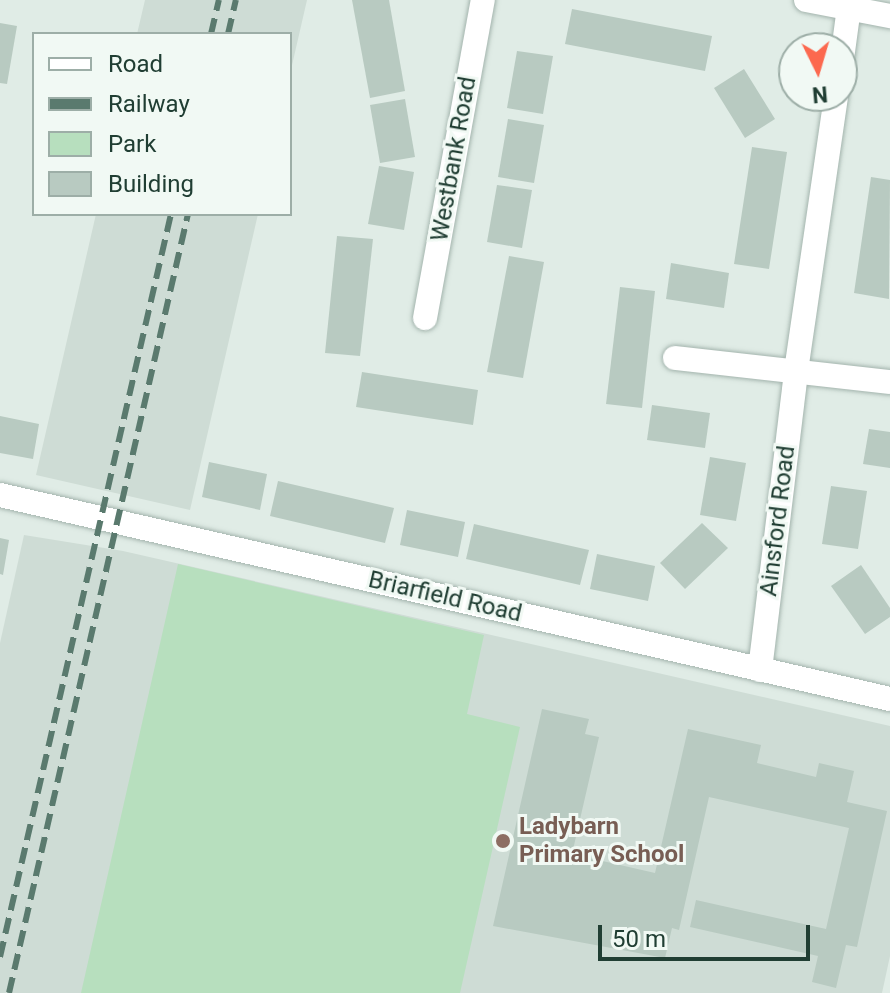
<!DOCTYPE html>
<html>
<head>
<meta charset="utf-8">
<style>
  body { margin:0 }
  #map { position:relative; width:890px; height:993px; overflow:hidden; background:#e0ece6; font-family:Roboto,sans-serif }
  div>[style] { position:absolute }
  .built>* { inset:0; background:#cedcd5 }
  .green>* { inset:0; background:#b7dfbe }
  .building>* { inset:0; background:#b8cac1 }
  .roads { filter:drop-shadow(0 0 2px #a3b4ad) drop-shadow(0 0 2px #a3b4ad) }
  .street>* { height:24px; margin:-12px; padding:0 12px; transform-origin:12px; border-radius:12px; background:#fff }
  .rail>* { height:6px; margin-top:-3px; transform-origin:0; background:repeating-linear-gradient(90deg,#5a7a6e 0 16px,transparent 0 24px) }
  .dots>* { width:22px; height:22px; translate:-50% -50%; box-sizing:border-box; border:4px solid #f1f9f4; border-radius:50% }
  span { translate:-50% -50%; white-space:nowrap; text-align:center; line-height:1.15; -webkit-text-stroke:6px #f1f9f4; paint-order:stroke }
  .street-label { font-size:24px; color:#203e33 }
  .education-label { font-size:24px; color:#785e54; font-weight:700 }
  .left { translate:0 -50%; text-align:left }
  .legend { position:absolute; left:32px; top:32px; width:260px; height:184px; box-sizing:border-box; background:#f1f9f4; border:2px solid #9daea7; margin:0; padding:10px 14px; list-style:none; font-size:24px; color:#203e33 }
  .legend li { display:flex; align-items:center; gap:16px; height:40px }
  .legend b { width:40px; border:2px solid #9daea7 }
  .north { position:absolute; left:778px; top:32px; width:80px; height:80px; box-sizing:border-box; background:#f1f9f4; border:2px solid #9daea7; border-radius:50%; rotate:175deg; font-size:22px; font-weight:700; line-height:32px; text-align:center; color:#203e33 }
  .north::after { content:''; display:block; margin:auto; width:28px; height:36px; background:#fc694f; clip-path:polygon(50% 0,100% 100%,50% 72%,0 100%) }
  .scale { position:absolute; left:598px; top:925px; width:212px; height:36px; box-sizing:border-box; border:4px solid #203e33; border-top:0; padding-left:10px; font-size:24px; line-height:28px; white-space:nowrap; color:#203e33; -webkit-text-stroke:6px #f1f9f4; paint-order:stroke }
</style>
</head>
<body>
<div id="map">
  <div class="built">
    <i style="clip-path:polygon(145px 0,307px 0,290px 74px,290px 34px,137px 34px)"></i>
    <i style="clip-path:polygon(96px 214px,258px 214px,190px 510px,36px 475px)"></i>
    <i style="clip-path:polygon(24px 535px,123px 551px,890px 726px,890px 956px,882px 993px,0 993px,0 643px)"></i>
  </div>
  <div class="green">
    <i style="clip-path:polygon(178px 564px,484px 635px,467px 714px,520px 727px,460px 993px,81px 993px)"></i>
  </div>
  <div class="building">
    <i style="clip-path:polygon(352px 0,389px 0,405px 91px,370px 98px)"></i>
    <i style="clip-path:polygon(572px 9px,712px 36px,705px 71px,565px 44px)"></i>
    <i style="clip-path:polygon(0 23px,17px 26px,7px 84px,0 83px)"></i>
    <i style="clip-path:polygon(517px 51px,553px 56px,543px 114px,507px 108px)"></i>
    <i style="clip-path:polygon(744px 69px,775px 119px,745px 138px,714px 88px)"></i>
    <i style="clip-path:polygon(405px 99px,415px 157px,380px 163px,370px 105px)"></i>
    <i style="clip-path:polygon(508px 119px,544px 125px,534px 183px,498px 177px)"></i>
    <i style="clip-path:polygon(752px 147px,787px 152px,769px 269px,734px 264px)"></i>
    <i style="clip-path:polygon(379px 166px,414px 172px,404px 230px,368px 224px)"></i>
    <i style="clip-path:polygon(871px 177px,890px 180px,889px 299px,854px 293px)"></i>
    <i style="clip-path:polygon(497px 185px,532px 190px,522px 248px,487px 242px)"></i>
    <i style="clip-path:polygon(337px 236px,373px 239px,360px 356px,325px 353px)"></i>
    <i style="clip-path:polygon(509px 256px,544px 262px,523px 378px,487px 372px)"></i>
    <i style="clip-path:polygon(671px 263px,729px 273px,724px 308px,666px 299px)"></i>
    <i style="clip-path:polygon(620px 287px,655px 291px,642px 408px,606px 404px)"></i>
    <i style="clip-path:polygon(362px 372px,478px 390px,473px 425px,356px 407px)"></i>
    <i style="clip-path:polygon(652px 405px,710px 413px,705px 448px,647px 440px)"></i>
    <i style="clip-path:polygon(0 416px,39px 424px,33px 459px,0 453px)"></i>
    <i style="clip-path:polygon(869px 429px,890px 432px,890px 468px,863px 464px)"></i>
    <i style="clip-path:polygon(710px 457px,746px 463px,736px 521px,700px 515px)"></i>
    <i style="clip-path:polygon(209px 462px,267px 474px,260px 510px,202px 497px)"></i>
    <i style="clip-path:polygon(278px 481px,394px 508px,385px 543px,270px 516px)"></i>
    <i style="clip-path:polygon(831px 486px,867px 491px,858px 549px,822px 544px)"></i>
    <i style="clip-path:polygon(407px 510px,465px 522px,458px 557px,400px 545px)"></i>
    <i style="clip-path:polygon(702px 523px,728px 548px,685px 589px,660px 563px)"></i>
    <i style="clip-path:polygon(474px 524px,589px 550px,580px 585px,466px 559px)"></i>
    <i style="clip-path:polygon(0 538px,9px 540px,3px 575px,0 574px)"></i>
    <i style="clip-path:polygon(597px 554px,655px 566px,648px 601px,590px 589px)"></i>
    <i style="clip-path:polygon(861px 565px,890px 608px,890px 617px,865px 634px,831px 586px)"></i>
    <i style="clip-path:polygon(542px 709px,589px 719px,585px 734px,599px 737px,572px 854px,655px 873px,688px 729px,761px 745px,757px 763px,816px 777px,819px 763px,854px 771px,847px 802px,887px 811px,857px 947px,846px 945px,836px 988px,812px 982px,818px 956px,690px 927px,696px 900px,826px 929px,849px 828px,709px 797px,679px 930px,672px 928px,665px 958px,493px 926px)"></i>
  </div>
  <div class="roads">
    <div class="street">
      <i style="left:806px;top:0;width:86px;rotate:10.8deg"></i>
      <i style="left:842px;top:59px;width:60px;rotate:-82.3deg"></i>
      <i style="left:425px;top:318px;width:323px;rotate:-79.7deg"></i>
      <i style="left:675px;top:358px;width:216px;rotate:6.4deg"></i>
      <i style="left:0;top:495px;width:913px;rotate:12.91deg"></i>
      <i style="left:760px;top:670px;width:301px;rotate:-83.1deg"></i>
      <i style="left:796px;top:371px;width:278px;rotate:-81.7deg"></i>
    </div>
  </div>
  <div class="rail">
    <i style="left:211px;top:34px;width:35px;rotate:-77deg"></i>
    <i style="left:228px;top:34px;width:35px;rotate:-77deg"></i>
    <i style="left:0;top:957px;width:762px;rotate:-77.04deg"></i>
    <i style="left:9px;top:993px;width:799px;rotate:-77.06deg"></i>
  </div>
  <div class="dots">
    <i style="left:503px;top:841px;background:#8d6e63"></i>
  </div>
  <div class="street-label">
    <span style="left:454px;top:159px;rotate:-80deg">Westbank Road</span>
    <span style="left:778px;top:521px;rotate:-83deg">Ainsford Road</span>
    <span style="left:445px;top:597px;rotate:13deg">Briarfield Road</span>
  </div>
  <div class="education-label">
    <span class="left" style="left:519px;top:841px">Ladybarn<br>Primary School</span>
  </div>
  <ul class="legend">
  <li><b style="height:10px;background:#fff"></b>Road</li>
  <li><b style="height:10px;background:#5a7a6e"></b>Railway</li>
  <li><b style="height:22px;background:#b7dfbe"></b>Park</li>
  <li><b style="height:22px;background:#b8cac1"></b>Building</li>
  </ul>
  <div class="north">N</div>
  <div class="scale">50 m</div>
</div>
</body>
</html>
